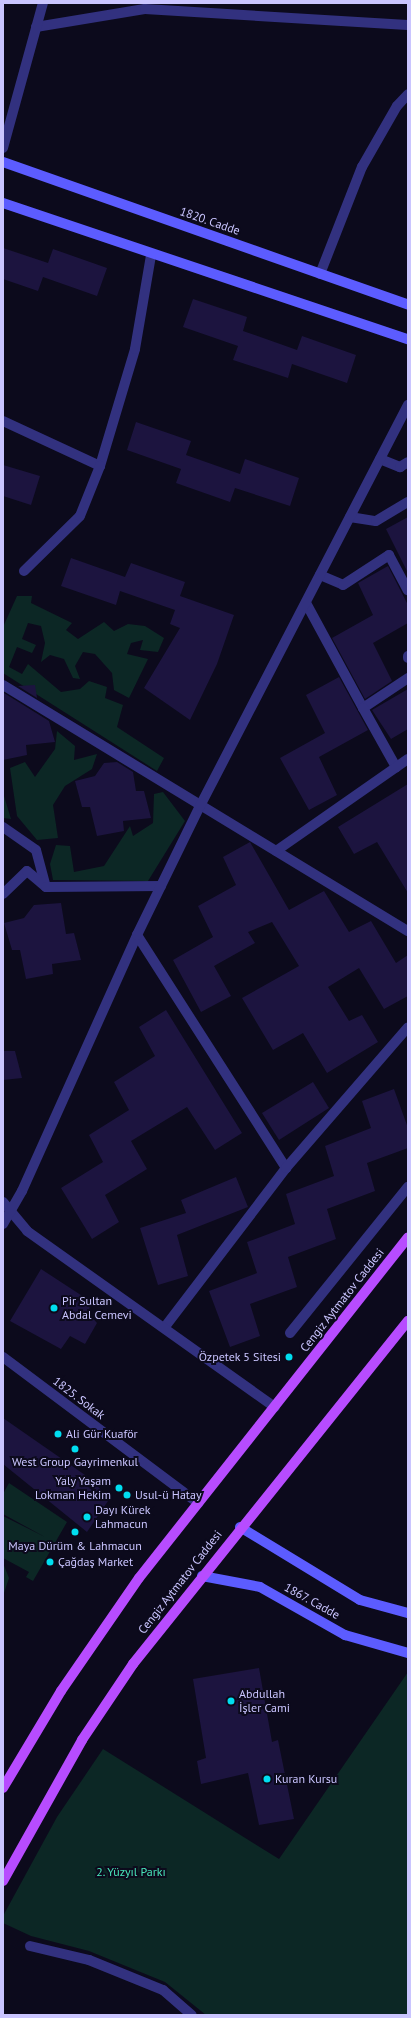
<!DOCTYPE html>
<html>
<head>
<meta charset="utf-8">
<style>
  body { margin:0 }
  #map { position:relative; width:411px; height:2018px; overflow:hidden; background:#0c0a1c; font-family:"PT Sans",sans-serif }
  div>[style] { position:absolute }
  .green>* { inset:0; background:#0c2725 }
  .building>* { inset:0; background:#1c143f }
  .street>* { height:10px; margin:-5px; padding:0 5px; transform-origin:5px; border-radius:5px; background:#32317f }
  .secondary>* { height:10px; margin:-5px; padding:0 5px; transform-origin:5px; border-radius:5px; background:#5c5cff }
  .primary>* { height:10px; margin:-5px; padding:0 5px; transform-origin:5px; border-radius:5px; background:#b74cff }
  .dots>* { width:11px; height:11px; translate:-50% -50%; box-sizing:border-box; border:2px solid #0c0a1c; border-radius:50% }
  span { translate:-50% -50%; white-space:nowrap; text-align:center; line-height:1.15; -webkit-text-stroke:4px #0c0a1c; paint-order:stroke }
  .street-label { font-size:12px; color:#cac5ff }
  .poi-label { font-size:12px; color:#cac5ff }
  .left { translate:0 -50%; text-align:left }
  .right { translate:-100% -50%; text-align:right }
  .park-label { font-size:12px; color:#49e7bb }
  .frame { position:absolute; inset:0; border:4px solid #cac5ff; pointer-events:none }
</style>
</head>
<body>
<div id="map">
  <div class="green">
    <i style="clip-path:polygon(17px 596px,32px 596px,31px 603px,72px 623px,66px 630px,78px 639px,104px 622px,114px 631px,128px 624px,145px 626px,164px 638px,158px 652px,140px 650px,143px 640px,131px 643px,127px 654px,148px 659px,129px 698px,114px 690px,112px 673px,95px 654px,83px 652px,75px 666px,80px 679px,73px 678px,64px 659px,50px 655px,41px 662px,45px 643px,41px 626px,28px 623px,22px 639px,36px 645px,32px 653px,17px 647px,9px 667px,22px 674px,28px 664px,61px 692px,80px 689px,89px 681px,107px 687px,105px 698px,123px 705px,117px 727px,164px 758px,157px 771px,3px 673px,3px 627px)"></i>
    <i style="clip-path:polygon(57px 731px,75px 746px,74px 760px,97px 754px,92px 769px,65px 786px,53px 805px,58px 838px,37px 840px,17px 816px,10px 768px,25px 762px,35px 777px,55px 749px)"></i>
    <i style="clip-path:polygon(163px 792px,185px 821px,148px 881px,53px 880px,50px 864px,56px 845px,70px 846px,74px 872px,104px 866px,130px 826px,133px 836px,153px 823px,154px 794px)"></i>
    <i style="clip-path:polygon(3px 796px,4px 796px,11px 819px,3px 818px)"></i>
    <i style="clip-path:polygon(9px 1483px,67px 1522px,33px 1581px,26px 1577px,29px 1572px,3px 1558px,3px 1516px,45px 1537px,3px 1514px,3px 1494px)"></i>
    <i style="clip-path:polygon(3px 1563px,9px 1578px,3px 1596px)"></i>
    <i style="clip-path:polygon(408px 1672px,408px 2015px,206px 2015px,165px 1982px,89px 1951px,31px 1936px,3px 1923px,3px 1916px,57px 1817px,103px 1749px,279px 1859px)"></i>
  </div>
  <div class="building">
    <i style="clip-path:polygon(3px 248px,48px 263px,53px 249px,107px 268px,97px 296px,43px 277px,38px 291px,3px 279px)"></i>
    <i style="clip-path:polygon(193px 299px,247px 317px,243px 331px,297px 350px,302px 336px,356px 355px,347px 383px,292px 364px,288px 378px,233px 360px,238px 346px,183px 327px)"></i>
    <i style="clip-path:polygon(136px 422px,191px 441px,186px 455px,240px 474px,245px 459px,299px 478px,290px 506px,235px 488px,230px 502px,176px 483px,181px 469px,127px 450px)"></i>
    <i style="clip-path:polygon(3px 465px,40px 476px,31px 505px,3px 496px)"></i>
    <i style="clip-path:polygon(408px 517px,408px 573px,386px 529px)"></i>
    <i style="clip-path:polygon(71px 558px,125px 577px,131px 563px,185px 582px,180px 596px,234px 615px,217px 664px,190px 720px,144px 688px,180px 628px,170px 624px,175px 610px,120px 591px,116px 605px,61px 586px)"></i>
    <i style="clip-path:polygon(388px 566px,408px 605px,408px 623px,373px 643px,392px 681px,365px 699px,332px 638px,373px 615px,358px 583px)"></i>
    <i style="clip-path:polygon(339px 677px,368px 730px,319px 757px,337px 795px,309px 810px,280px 758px,325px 733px,306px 695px)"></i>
    <i style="clip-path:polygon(35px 685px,37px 698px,18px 686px)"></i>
    <i style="clip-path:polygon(408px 689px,408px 729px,391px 739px,372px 710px)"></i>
    <i style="clip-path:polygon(4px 693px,49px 721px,55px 742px,26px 745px,27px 755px,3px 760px)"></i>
    <i style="clip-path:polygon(117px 762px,133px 772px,136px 791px,144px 791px,151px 818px,123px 821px,124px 831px,97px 836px,90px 807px,82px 807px,75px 781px,95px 776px,104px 763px)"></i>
    <i style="clip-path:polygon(408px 784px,408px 893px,377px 842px,354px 854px,338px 827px)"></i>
    <i style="clip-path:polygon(250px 842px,289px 910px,324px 891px,349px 932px,371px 921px,396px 963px,408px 955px,408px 996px,384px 1009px,359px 968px,328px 987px,349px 1021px,362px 1015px,378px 1042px,327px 1073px,303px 1033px,273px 1050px,242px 998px,299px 966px,272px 922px,248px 932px,255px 943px,214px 966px,231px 996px,201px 1012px,173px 960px,213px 937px,198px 906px,236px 885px,223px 857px)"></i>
    <i style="clip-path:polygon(61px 903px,66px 934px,74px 933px,81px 960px,52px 964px,53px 974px,26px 979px,20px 950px,12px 950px,4px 923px,24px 918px,34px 905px)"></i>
    <i style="clip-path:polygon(166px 1010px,242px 1133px,215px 1150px,187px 1107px,131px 1141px,147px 1169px,105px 1195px,119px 1222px,92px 1239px,61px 1188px,103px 1162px,89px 1135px,129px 1110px,114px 1082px,155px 1056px,139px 1027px)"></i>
    <i style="clip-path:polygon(3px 1051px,15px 1051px,22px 1078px,3px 1080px)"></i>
    <i style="clip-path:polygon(313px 1082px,329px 1108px,279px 1140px,262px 1113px)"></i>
    <i style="clip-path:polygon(394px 1089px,408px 1128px,408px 1148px,367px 1163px,375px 1191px,327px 1209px,336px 1239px,288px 1257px,297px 1287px,250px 1304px,260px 1336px,230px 1347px,209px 1291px,257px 1273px,247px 1242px,295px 1224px,286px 1194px,334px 1176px,325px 1146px,371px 1128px,362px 1101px)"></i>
    <i style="clip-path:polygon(236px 1177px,248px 1207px,177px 1235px,188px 1276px,158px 1285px,140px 1228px,186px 1213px,181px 1200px)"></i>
    <i style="clip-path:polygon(41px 1269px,90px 1301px,89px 1314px,97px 1323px,85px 1344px,70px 1336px,61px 1349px,10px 1321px)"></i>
    <i style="clip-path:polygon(3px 1418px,85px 1475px,110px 1498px,87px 1532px,3px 1464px)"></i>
    <i style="clip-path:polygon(259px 1668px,272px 1742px,278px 1740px,294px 1819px,259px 1825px,248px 1773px,201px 1784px,197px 1761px,206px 1758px,193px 1679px)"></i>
  </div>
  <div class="street">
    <i style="left:36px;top:27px;width:110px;rotate:-9.4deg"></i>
    <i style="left:145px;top:9px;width:263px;rotate:3.5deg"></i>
    <i style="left:3px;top:148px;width:150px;rotate:-74.6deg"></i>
    <i style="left:320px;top:274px;width:115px;rotate:-68.6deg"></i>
    <i style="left:362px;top:167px;width:70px;rotate:-60.2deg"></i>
    <i style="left:397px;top:106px;width:16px;rotate:-47deg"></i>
    <i style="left:3px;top:421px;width:107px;rotate:24.9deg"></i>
    <i style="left:100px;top:466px;width:122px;rotate:-73.3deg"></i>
    <i style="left:135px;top:349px;width:95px;rotate:-80.3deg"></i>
    <i style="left:380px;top:459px;width:22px;rotate:22deg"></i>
    <i style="left:400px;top:467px;width:9px;rotate:-32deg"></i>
    <i style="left:350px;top:517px;width:26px;rotate:9deg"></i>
    <i style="left:376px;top:521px;width:37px;rotate:-31deg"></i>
    <i style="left:24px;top:571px;width:78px;rotate:-44.5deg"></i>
    <i style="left:80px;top:516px;width:54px;rotate:-68.2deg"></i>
    <i style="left:320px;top:575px;width:25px;rotate:23deg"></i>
    <i style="left:343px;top:585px;width:55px;rotate:-33.1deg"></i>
    <i style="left:389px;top:555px;width:40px;rotate:62deg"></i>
    <i style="left:306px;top:603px;width:119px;rotate:61.5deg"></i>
    <i style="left:363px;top:708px;width:54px;rotate:-33.7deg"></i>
    <i style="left:408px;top:656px;width:2px;rotate:90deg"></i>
    <i style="left:3px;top:685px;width:474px;rotate:31.3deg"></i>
    <i style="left:363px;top:708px;width:68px;rotate:60.8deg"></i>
    <i style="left:3px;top:827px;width:40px;rotate:34.9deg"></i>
    <i style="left:36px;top:850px;width:38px;rotate:75deg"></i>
    <i style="left:276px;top:851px;width:161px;rotate:-34.9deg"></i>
    <i style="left:3px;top:894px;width:33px;rotate:-44deg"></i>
    <i style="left:27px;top:871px;width:25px;rotate:40deg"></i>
    <i style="left:46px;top:887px;width:115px;rotate:-0.5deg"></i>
    <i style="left:137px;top:935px;width:277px;rotate:57.4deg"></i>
    <i style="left:286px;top:1168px;width:200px;rotate:127.3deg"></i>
    <i style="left:286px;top:1168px;width:186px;rotate:-49.1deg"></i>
    <i style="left:3px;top:1202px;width:38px;rotate:50deg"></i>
    <i style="left:27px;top:1231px;width:304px;rotate:35.4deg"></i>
    <i style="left:3px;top:1224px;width:38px;rotate:-60deg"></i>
    <i style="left:22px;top:1191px;width:281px;rotate:-65.8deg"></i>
    <i style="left:137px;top:935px;width:144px;rotate:-64deg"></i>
    <i style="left:200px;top:806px;width:452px;rotate:-62.6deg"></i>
    <i style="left:290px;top:1333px;width:188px;rotate:-51.1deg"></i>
    <i style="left:3px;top:1357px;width:244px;rotate:36.8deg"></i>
    <i style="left:30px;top:1946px;width:61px;rotate:13.3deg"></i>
    <i style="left:89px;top:1960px;width:80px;rotate:22.1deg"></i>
    <i style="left:163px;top:1990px;width:38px;rotate:41deg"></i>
  </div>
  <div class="secondary">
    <i style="left:3px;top:162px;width:430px;rotate:19.4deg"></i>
    <i style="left:3px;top:203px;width:427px;rotate:18.6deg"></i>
    <i style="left:240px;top:1527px;width:140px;rotate:31.3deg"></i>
    <i style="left:360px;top:1600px;width:50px;rotate:15.2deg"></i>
    <i style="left:202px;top:1576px;width:59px;rotate:10.7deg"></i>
    <i style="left:260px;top:1587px;width:98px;rotate:29.5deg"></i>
    <i style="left:345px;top:1635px;width:66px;rotate:15.9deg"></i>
  </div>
  <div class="primary">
    <i style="left:3px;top:1788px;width:113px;rotate:-59.1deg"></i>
    <i style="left:61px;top:1691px;width:137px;rotate:-55.4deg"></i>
    <i style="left:139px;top:1578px;width:434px;rotate:-51.7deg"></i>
    <i style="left:3px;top:1881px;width:162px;rotate:-60.7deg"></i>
    <i style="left:82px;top:1740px;width:92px;rotate:-56.1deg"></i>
    <i style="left:133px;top:1664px;width:440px;rotate:-51.3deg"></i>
  </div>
  <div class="dots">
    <i style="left:54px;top:1308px;background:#00def0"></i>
    <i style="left:289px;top:1357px;background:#00def0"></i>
    <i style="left:58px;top:1434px;background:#00def0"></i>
    <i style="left:75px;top:1449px;background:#00def0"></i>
    <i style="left:119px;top:1488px;background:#00def0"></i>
    <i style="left:127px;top:1495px;background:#00def0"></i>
    <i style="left:87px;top:1517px;background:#00def0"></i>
    <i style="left:75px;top:1532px;background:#00def0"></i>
    <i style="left:50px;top:1562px;background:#00def0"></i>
    <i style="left:231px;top:1701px;background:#00def0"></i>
    <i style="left:267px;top:1779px;background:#00def0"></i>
  </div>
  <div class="street-label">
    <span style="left:210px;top:221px;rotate:19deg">1820. Cadde</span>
    <span style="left:342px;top:1300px;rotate:-52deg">Cengiz Aytmatov Caddesi</span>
    <span style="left:79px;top:1398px;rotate:37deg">1825. Sokak</span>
    <span style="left:180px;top:1582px;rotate:-52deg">Cengiz Aytmatov Caddesi</span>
    <span style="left:312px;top:1601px;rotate:29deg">1867. Cadde</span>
  </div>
  <div class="poi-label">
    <span class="left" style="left:62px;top:1308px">Pir Sultan<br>Abdal Cemevi</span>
    <span class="right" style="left:281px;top:1357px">Özpetek 5 Sitesi</span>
    <span class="left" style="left:66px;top:1434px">Ali Gür Kuaför</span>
    <span style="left:75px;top:1462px">West Group Gayrimenkul</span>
    <span class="right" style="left:111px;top:1488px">Yaly Yaşam<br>Lokman Hekim</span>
    <span class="left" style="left:135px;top:1495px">Usul-ü Hatay</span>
    <span class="left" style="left:95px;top:1517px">Dayı Kürek<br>Lahmacun</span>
    <span style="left:75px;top:1546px">Maya Dürüm &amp; Lahmacun</span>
    <span class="left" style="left:58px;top:1562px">Çağdaş Market</span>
    <span class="left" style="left:239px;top:1701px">Abdullah<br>İşler Cami</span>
    <span class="left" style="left:275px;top:1779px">Kuran Kursu</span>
  </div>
  <div class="park-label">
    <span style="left:131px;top:1872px">2. Yüzyıl Parkı</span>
  </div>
  <div class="frame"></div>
</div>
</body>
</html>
